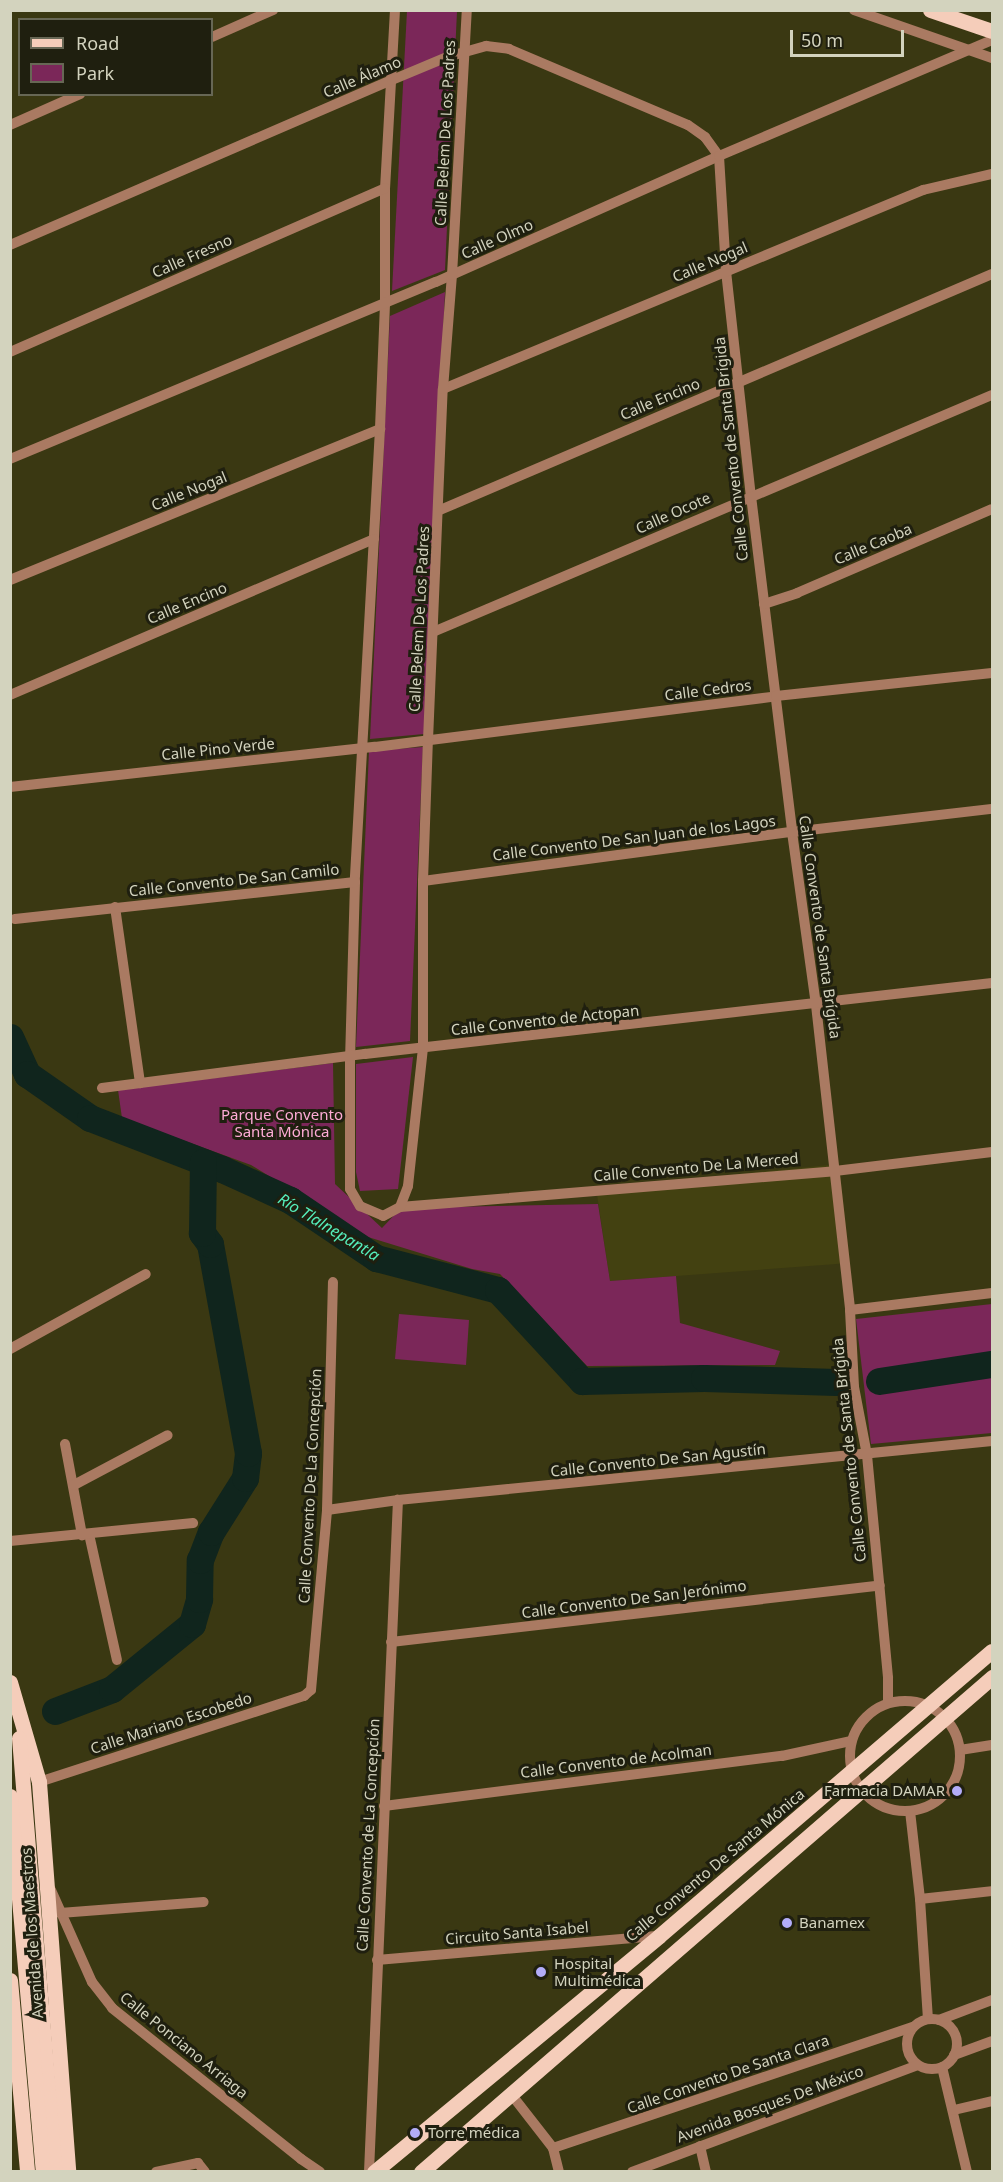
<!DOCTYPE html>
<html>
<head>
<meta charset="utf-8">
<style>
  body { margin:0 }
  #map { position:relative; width:1003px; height:2182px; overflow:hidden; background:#3a3812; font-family:"Noto Sans",sans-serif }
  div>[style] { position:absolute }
  .built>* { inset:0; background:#434111 }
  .green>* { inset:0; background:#7b2759 }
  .river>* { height:27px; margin:-13.5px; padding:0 13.5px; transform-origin:13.5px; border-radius:13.5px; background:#10251d }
  .minor>* { height:10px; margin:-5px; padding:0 5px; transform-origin:5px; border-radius:5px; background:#aa7a62 }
  .minor>.ring { margin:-5px; padding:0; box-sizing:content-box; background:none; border:10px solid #aa7a62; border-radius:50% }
  .major>* { height:15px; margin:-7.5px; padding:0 7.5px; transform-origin:7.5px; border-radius:7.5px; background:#f5cdba }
  .dots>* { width:16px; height:16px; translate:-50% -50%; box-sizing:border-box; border:3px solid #1f1f0f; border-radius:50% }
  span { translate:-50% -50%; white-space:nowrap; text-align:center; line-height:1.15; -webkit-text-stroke:6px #1f1f0f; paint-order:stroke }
  .street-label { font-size:15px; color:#d3d3be }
  .park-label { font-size:15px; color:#feabd6 }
  .poi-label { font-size:15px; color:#d3d3be }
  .right { translate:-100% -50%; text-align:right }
  .left { translate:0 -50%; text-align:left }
  .water-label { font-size:16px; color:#55edbb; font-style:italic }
  .frame { position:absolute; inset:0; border:12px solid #d3d3be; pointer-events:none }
  .legend { position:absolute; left:18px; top:18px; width:195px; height:78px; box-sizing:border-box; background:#1f1f0f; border:2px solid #676755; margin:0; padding:8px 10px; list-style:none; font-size:18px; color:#d3d3be }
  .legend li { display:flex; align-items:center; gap:12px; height:30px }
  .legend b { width:30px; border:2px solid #676755 }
  .scale { position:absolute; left:790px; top:30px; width:114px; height:27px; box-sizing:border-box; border:3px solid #d3d3be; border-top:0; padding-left:8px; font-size:18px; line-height:21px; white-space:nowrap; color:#d3d3be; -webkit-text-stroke:4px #1f1f0f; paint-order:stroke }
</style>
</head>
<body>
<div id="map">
  <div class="built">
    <i style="clip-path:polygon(839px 1164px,850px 1263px,610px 1281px,596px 1188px)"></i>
  </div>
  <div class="green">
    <i style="clip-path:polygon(407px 11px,457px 11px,445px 270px,392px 291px)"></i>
    <i style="clip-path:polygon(445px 292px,424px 734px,370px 739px,390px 316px)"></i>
    <i style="clip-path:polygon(423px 747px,410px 1041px,356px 1047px,369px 751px)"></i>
    <i style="clip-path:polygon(413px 1057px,398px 1189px,360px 1191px,356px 1172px,356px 1064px)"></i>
    <i style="clip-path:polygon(333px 1063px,335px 1184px,382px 1228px,401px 1208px,598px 1204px,610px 1281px,676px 1276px,680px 1323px,780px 1351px,775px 1365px,587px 1366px,500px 1274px,472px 1269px,368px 1237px,251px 1165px,122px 1118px,118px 1090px)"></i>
    <i style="clip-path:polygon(992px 1304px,992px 1433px,871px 1444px,856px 1319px)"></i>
    <i style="clip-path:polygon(399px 1314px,469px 1320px,466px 1365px,395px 1359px)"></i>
  </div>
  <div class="river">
    <i style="left:10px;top:1037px;width:41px;rotate:65.3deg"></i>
    <i style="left:27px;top:1074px;width:77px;rotate:34.9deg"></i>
    <i style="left:90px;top:1118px;width:142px;rotate:21.1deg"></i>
    <i style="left:222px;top:1169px;width:75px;rotate:24.5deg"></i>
    <i style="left:290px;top:1200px;width:104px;rotate:34deg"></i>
    <i style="left:376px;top:1258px;width:126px;rotate:14.7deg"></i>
    <i style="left:498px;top:1290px;width:124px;rotate:47.3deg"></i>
    <i style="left:582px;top:1381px;width:122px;rotate:-1.4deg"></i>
    <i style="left:704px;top:1378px;width:132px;rotate:1.7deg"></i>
    <i style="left:879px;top:1381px;width:114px;rotate:-8.6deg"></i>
    <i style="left:55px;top:1711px;width:61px;rotate:-21.1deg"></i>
    <i style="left:112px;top:1689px;width:103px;rotate:-39.1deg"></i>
    <i style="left:192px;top:1624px;width:26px;rotate:-74deg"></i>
    <i style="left:199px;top:1599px;width:39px;rotate:-89deg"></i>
    <i style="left:200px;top:1560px;width:30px;rotate:-69deg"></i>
    <i style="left:211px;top:1532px;width:64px;rotate:-57.8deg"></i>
    <i style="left:245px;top:1478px;width:25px;rotate:-83deg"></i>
    <i style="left:248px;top:1453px;width:212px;rotate:-100.3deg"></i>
    <i style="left:210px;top:1244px;width:14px;rotate:-126deg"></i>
    <i style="left:202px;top:1233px;width:71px;rotate:-89.2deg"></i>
  </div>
  <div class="minor">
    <i style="left:395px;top:10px;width:178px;rotate:93.2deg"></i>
    <i style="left:385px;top:188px;width:116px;rotate:90deg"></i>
    <i style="left:385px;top:304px;width:125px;rotate:92.3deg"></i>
    <i style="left:380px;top:429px;width:454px;rotate:93.2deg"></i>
    <i style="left:355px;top:882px;width:174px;rotate:91.6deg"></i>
    <i style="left:350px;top:1056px;width:133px;rotate:90deg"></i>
    <i style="left:350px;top:1189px;width:20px;rotate:60deg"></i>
    <i style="left:360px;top:1206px;width:25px;rotate:23deg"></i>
    <i style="left:383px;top:1216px;width:19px;rotate:-28deg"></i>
    <i style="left:400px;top:1207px;width:436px;rotate:-4.7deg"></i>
    <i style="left:835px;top:1171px;width:158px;rotate:-6.9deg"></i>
    <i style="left:854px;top:10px;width:146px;rotate:19.2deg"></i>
    <i style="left:212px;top:37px;width:67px;rotate:-23.9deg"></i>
    <i style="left:10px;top:125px;width:77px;rotate:-23.9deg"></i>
    <i style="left:10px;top:245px;width:416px;rotate:-23.4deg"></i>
    <i style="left:392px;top:80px;width:60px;rotate:-22.7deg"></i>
    <i style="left:447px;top:57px;width:41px;rotate:-15.8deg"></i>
    <i style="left:486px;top:46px;width:23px;rotate:7deg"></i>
    <i style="left:509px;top:49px;width:194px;rotate:23deg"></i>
    <i style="left:688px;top:125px;width:21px;rotate:35deg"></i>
    <i style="left:705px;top:137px;width:24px;rotate:54deg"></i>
    <i style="left:719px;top:156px;width:115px;rotate:86.5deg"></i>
    <i style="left:726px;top:271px;width:226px;rotate:83.7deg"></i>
    <i style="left:751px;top:496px;width:338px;rotate:83deg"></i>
    <i style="left:792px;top:832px;width:175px;rotate:82.1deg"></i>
    <i style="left:816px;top:1005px;width:307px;rotate:83.6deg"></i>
    <i style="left:850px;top:1310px;width:77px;rotate:87deg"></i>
    <i style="left:854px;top:1387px;width:69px;rotate:79.2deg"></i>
    <i style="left:867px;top:1455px;width:224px;rotate:84.6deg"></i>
    <i style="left:888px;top:1678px;width:24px;rotate:90deg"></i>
    <i style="left:10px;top:352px;width:409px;rotate:-23.6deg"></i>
    <i style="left:443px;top:389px;width:520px;rotate:-22.52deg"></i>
    <i style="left:923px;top:190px;width:71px;rotate:-13.1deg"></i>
    <i style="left:10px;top:459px;width:461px;rotate:-22.6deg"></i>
    <i style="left:436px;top:282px;width:310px;rotate:-24deg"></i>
    <i style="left:719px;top:156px;width:297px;rotate:-23deg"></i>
    <i style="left:440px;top:510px;width:600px;rotate:-23.15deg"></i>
    <i style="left:10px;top:580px;width:400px;rotate:-22.2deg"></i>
    <i style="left:764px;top:604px;width:35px;rotate:-18deg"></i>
    <i style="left:797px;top:593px;width:212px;rotate:-23.3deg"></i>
    <i style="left:433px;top:632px;width:607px;rotate:-22.98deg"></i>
    <i style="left:10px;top:695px;width:396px;rotate:-23.2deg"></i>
    <i style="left:10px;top:787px;width:367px;rotate:-6.3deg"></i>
    <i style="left:375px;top:747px;width:404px;rotate:-7.2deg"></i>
    <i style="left:776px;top:696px;width:217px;rotate:-6.1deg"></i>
    <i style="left:423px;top:881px;width:372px;rotate:-7.6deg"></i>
    <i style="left:792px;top:832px;width:201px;rotate:-6.6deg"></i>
    <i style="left:115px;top:907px;width:178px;rotate:81.9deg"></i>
    <i style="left:15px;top:919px;width:342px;rotate:-6.2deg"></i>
    <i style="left:102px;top:1088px;width:265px;rotate:-7.4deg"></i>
    <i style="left:365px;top:1054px;width:631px;rotate:-6.46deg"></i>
    <i style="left:400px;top:1207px;width:22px;rotate:-69deg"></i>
    <i style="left:408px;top:1186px;width:139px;rotate:-83.8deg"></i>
    <i style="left:423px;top:1048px;width:167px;rotate:-90deg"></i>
    <i style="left:423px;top:881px;width:141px;rotate:-88deg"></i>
    <i style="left:428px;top:740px;width:351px;rotate:-87.6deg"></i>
    <i style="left:443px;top:389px;width:114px;rotate:-85.5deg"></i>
    <i style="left:452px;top:275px;width:265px;rotate:-86.8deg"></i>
    <i style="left:850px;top:1310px;width:143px;rotate:-6.8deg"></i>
    <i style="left:10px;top:1349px;width:155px;rotate:-28.9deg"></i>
    <i style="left:65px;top:1444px;width:93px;rotate:79.4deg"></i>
    <i style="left:74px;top:1485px;width:106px;rotate:-28deg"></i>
    <i style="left:327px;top:1510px;width:72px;rotate:-8deg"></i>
    <i style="left:398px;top:1500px;width:597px;rotate:-5.67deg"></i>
    <i style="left:89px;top:1534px;width:129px;rotate:77.5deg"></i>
    <i style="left:10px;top:1541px;width:184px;rotate:-5.6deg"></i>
    <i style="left:391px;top:1642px;width:492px;rotate:-6.6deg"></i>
    <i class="ring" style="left:850px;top:1701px;width:100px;height:100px"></i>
    <i style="left:960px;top:1750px;width:32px;rotate:-9deg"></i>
    <i style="left:39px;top:1782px;width:279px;rotate:-18deg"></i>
    <i style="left:304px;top:1696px;width:9px;rotate:-41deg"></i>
    <i style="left:311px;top:1690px;width:181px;rotate:-84.9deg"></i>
    <i style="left:327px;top:1510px;width:228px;rotate:-88.5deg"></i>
    <i style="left:384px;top:1806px;width:401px;rotate:-7.2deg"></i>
    <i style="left:782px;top:1756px;width:71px;rotate:-12.3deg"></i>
    <i style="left:910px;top:1811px;width:89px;rotate:83.5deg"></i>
    <i style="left:920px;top:1899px;width:120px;rotate:86.2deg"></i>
    <i style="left:51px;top:1890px;width:101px;rotate:66deg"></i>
    <i style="left:92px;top:1982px;width:33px;rotate:52deg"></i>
    <i style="left:112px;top:2008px;width:242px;rotate:38.6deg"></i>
    <i style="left:301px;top:2159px;width:23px;rotate:34deg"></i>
    <i style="left:920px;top:1899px;width:72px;rotate:-6.3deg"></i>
    <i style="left:60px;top:1913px;width:144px;rotate:-4.4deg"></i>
    <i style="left:377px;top:1960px;width:283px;rotate:-4.9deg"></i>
    <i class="ring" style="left:907px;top:2019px;width:40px;height:40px"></i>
    <i style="left:939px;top:2020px;width:57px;rotate:-20.7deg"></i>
    <i style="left:954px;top:2055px;width:40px;rotate:-20.2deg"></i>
    <i style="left:942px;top:2067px;width:108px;rotate:76.6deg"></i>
    <i style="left:511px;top:2094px;width:68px;rotate:52.1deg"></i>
    <i style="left:553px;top:2148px;width:25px;rotate:76deg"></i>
    <i style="left:954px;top:2110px;width:39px;rotate:-13deg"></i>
    <i style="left:700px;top:2146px;width:27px;rotate:77deg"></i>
    <i style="left:553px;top:2148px;width:380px;rotate:-18.6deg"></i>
    <i style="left:156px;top:2172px;width:43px;rotate:-12.1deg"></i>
    <i style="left:198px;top:2163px;width:11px;rotate:52deg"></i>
    <i style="left:369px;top:2172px;width:673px;rotate:-87.53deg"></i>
    <i style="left:632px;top:2172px;width:305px;rotate:-20.5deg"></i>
  </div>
  <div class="major">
    <i style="left:930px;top:10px;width:65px;rotate:18.7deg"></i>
    <i style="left:10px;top:1682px;width:104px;rotate:73.8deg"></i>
    <i style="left:39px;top:1782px;width:391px;rotate:85.7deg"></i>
    <i style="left:19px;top:1738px;width:435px;rotate:85.3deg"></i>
    <i style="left:10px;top:1796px;width:377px;rotate:85deg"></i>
    <i style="left:10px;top:1980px;width:193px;rotate:84.9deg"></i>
    <i style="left:374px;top:2172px;width:370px;rotate:-39.6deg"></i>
    <i style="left:659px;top:1936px;width:438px;rotate:-40.6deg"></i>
    <i style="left:421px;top:2172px;width:756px;rotate:-40.92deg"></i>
  </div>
  <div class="dots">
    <i style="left:957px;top:1791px;background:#b3adf9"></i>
    <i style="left:787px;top:1923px;background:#b3adf9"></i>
    <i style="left:541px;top:1972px;background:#b3adf9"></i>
    <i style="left:415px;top:2133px;background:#b3adf9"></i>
  </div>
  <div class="street-label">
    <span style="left:362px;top:77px;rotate:-23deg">Calle Álamo</span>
    <span style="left:445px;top:133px;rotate:-87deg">Calle Belem De Los Padres</span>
    <span style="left:497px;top:239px;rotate:-24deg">Calle Olmo</span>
    <span style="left:192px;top:256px;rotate:-24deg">Calle Fresno</span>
    <span style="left:710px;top:262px;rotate:-23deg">Calle Nogal</span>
    <span style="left:660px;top:399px;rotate:-23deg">Calle Encino</span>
    <span style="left:731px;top:449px;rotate:-96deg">Calle Convento de Santa Brígida</span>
    <span style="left:189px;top:491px;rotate:-22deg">Calle Nogal</span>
    <span style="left:673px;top:513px;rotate:-24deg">Calle Ocote</span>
    <span style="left:873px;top:544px;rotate:-23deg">Calle Caoba</span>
    <span style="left:187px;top:603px;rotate:-23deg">Calle Encino</span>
    <span style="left:419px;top:619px;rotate:-87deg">Calle Belem De Los Padres</span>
    <span style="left:708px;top:690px;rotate:-7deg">Calle Cedros</span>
    <span style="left:218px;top:749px;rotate:-6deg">Calle Pino Verde</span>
    <span style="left:634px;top:838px;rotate:-7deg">Calle Convento De San Juan de los Lagos</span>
    <span style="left:234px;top:880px;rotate:-6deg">Calle Convento De San Camilo</span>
    <span style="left:820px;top:927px;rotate:82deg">Calle Convento de Santa Brígida</span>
    <span style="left:545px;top:1020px;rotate:-6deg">Calle Convento de Actopan</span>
    <span style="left:696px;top:1167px;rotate:-5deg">Calle Convento De La Merced</span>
    <span style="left:849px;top:1450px;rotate:-96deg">Calle Convento de Santa Brígida</span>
    <span style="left:658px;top:1460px;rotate:-6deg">Calle Convento De San Agustín</span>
    <span style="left:310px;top:1486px;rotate:-87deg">Calle Convento De La Concepción</span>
    <span style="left:634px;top:1599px;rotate:-7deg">Calle Convento De San Jerónimo</span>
    <span style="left:171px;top:1723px;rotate:-18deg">Calle Mariano Escobedo</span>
    <span style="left:616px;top:1761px;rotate:-7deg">Calle Convento de Acolman</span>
    <span style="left:368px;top:1835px;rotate:-87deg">Calle Convento de La Concepción</span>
    <span style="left:715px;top:1865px;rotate:-40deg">Calle Convento De Santa Mónica</span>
    <span style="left:32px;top:1933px;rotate:-94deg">Avenida de los Maestros</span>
    <span style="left:517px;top:1933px;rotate:-5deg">Circuito Santa Isabel</span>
    <span style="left:184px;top:2045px;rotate:39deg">Calle Ponciano Arriaga</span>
    <span style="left:728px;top:2074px;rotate:-19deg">Calle Convento De Santa Clara</span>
    <span style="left:770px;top:2104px;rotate:-20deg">Avenida Bosques De México</span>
  </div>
  <div class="park-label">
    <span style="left:282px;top:1123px">Parque Convento<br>Santa Mónica</span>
  </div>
  <div class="poi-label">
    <span class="right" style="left:945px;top:1791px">Farmacia DAMAR</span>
    <span class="left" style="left:799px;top:1923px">Banamex</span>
    <span class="left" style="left:554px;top:1972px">Hospital<br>Multimédica</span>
    <span class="left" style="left:428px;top:2133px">Torre médica</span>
  </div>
  <div class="water-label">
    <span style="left:329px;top:1227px;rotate:31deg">Río Tlalnepantla</span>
  </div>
  <div class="frame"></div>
  <ul class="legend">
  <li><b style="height:8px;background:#f5cdba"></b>Road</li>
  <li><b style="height:16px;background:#7b2759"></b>Park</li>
  </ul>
  <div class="scale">50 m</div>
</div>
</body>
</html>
